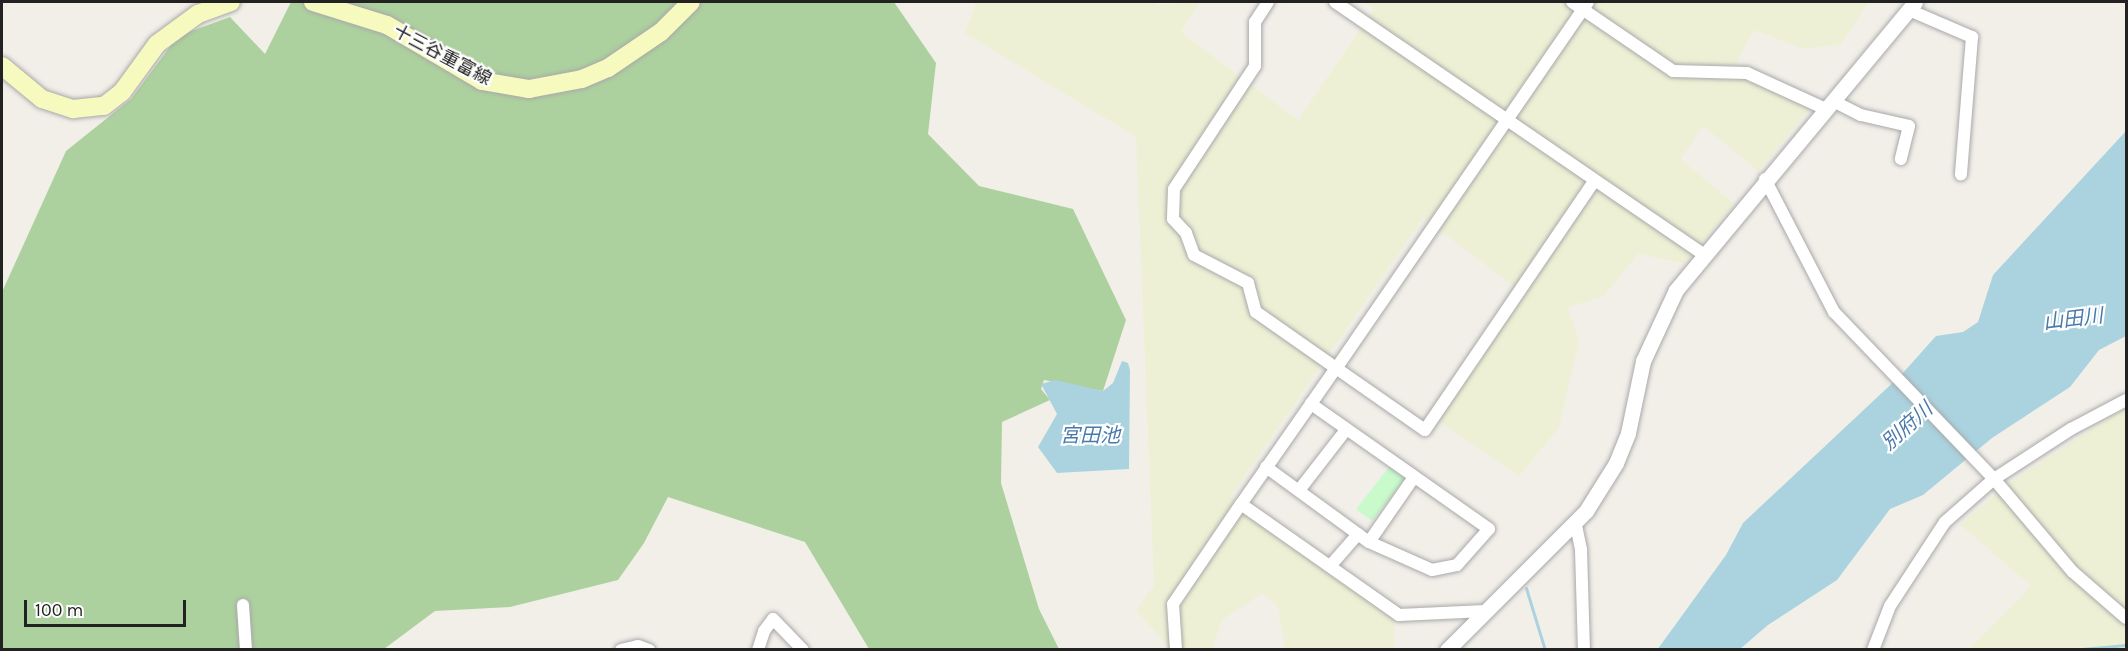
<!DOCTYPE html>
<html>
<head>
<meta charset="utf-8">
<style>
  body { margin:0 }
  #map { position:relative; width:2128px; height:651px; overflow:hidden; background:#f2efe9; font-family:Karla,"Noto Sans JP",sans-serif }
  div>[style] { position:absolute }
  .farmland>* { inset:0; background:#eef0d5 }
  .forest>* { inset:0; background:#add19e }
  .park>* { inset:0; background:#c8facc }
  .water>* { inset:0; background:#aad3df }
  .stream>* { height:3px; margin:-1.5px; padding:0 1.5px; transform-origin:1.5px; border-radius:1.5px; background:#aad3df }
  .roads { filter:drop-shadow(0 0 2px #a9a9a9) drop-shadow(0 0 2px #a9a9a9) }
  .minor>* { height:12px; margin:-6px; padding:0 6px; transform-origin:6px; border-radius:6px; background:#fff }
  .tertiary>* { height:15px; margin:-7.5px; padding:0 7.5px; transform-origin:7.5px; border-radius:7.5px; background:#fff }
  .secondary>* { height:18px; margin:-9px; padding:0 9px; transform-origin:9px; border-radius:9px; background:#f7fabf }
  span { translate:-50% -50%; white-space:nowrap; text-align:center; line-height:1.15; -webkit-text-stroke:4.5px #fff; paint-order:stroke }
  .street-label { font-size:18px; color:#222 }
  .water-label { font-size:20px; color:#4a7aab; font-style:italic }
  .frame { position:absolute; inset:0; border:3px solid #222; pointer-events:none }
  .scale { position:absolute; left:24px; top:600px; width:162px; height:27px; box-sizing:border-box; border:3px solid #222; border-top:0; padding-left:8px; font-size:18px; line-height:21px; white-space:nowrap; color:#222; -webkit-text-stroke:4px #fff; paint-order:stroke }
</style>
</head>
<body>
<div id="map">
  <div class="farmland">
    <i style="clip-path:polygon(976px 2px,1155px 2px,1158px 5px,1200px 2px,1181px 32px,1298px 120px,1375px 8px,1361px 2px,1869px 2px,1841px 44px,1803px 49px,1754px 30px,1734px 67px,1815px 102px,1758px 171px,1703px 126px,1681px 159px,1734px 204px,1684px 263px,1638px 254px,1603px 297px,1568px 307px,1579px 341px,1559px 428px,1519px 476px,1427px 413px,1515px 287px,1423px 218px,1230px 497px,1394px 614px,1395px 650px,1285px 649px,1278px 607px,1263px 593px,1222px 620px,1212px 649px,1171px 649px,1136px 611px,1154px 585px,1136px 137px,965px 33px)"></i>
    <i style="clip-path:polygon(2126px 407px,2126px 649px,1968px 649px,2031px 586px,1960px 525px,2007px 485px)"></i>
  </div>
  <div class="forest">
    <i style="clip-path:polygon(291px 2px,894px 2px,936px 63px,928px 134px,979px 186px,1073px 209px,1126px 320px,1103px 391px,1044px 380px,1041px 389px,1050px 400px,1002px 422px,1001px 483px,1039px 609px,1059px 649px,869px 649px,805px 542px,668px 497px,644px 543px,618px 580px,510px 607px,435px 611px,384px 649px,2px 650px,2px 292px,66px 151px,131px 99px,178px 36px,230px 17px,265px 54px)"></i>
  </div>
  <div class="park">
    <i style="clip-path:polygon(1390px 466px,1406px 479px,1372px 521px,1356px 509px)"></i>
  </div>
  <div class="water">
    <i style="clip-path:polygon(2126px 131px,2126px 336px,2099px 350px,2070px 387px,1992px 438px,1923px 495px,1890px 509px,1837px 580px,1768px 625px,1740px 649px,1657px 650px,1726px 555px,1743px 523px,1902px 374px,1936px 336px,1963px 332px,1978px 322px,1993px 275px)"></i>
    <i style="clip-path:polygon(1122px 361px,1128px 363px,1130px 370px,1129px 469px,1057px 473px,1038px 447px,1057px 414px,1041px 384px,1055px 380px,1103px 391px,1113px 383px)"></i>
  </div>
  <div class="stream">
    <i style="left:1526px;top:588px;width:65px;rotate:73deg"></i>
    <i style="left:2071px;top:650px;width:55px;rotate:-5.2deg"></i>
  </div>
  <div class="roads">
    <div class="minor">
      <i style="left:1268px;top:2px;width:24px;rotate:123deg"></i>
      <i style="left:1255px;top:22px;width:44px;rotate:90deg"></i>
      <i style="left:1255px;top:66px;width:147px;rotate:123.4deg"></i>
      <i style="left:1174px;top:189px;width:30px;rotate:92deg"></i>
      <i style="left:1173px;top:219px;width:19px;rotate:47deg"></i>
      <i style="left:1186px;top:233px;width:23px;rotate:70deg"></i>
      <i style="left:1194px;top:255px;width:61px;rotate:27.4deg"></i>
      <i style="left:1248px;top:283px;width:30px;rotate:75deg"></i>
      <i style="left:1256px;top:312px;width:98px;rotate:35deg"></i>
      <i style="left:1336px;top:368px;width:166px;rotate:124.9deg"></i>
      <i style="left:1241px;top:504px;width:193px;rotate:35.1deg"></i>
      <i style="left:1399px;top:615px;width:86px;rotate:-2.7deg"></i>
      <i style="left:1335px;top:2px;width:446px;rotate:34.4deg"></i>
      <i style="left:1572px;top:2px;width:122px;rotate:34.3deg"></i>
      <i style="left:1673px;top:71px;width:74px;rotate:1.5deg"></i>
      <i style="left:1747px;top:73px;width:89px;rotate:24.6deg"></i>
      <i style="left:1588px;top:2px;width:444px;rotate:124.5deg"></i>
      <i style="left:1336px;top:368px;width:108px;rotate:34.9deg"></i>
      <i style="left:1425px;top:430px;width:301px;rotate:-55.8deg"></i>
      <i style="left:1909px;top:10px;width:69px;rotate:23.2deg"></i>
      <i style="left:1972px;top:37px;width:138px;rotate:94.6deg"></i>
      <i style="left:1835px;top:102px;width:29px;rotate:27deg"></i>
      <i style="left:1861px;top:115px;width:49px;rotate:12.9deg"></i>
      <i style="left:1909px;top:126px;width:34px;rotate:104deg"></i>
      <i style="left:1765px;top:179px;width:150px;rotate:62.6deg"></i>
      <i style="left:1834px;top:312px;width:231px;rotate:46.2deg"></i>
      <i style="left:1994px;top:479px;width:122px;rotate:49.7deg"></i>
      <i style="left:2073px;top:572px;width:70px;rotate:41deg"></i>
      <i style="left:1266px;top:467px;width:127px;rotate:36.1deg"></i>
      <i style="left:1369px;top:542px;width:69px;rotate:24deg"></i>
      <i style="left:1432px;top:570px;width:25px;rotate:-11deg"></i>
      <i style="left:1457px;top:565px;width:48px;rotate:-48.4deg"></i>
      <i style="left:1489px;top:529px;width:218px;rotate:-144.9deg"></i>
      <i style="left:1300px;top:489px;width:73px;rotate:-52.2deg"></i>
      <i style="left:1575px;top:521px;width:30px;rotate:78deg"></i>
      <i style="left:1581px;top:550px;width:100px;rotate:88.3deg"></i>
      <i style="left:1369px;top:542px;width:79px;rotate:-55.3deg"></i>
      <i style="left:1331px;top:565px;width:41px;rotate:-48.9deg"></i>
      <i style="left:243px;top:605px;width:45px;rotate:86.2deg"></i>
      <i style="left:621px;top:650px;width:17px;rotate:-13deg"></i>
      <i style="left:638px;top:646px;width:12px;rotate:20deg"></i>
      <i style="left:758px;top:650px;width:20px;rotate:-72deg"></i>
      <i style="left:764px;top:631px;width:15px;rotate:-53deg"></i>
      <i style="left:773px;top:619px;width:43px;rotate:45.9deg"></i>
      <i style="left:1176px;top:650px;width:46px;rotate:-93.7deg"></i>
      <i style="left:1173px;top:604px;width:121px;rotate:-55.8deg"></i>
      <i style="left:1873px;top:650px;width:47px;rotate:-68.9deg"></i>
      <i style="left:1890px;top:606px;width:100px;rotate:-56.8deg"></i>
      <i style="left:1945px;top:522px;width:65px;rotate:-41.3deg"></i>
      <i style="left:1994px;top:479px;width:92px;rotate:-33deg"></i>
      <i style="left:2071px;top:429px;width:62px;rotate:-27.8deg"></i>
    </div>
    <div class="tertiary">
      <i style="left:1447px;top:650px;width:197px;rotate:-45deg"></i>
      <i style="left:1586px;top:511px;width:57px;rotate:-58deg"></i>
      <i style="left:1616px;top:463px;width:32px;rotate:-68deg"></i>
      <i style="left:1628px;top:433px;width:74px;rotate:-78.2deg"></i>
      <i style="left:1643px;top:361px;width:78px;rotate:-65.1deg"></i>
      <i style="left:1676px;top:290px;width:374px;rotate:-50.3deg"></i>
    </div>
    <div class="secondary">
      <i style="left:313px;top:2px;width:77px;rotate:17.3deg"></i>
      <i style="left:387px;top:25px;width:110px;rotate:30.5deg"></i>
      <i style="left:482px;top:81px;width:48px;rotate:9.7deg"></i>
      <i style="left:529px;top:89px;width:54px;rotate:-10.7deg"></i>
      <i style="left:582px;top:79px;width:28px;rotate:-23deg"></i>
      <i style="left:608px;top:68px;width:64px;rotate:-34.2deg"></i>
      <i style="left:661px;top:32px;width:42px;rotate:-45deg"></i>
      <i style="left:2px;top:66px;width:52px;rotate:39.5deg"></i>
      <i style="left:42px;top:99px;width:33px;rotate:18deg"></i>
      <i style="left:73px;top:109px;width:31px;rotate:-6deg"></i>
      <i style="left:104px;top:106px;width:23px;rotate:-38deg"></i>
      <i style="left:122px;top:92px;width:59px;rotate:-53.9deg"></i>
      <i style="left:157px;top:44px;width:51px;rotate:-36.2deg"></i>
      <i style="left:198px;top:14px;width:35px;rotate:-20deg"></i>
    </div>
  </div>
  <div class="street-label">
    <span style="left:442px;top:55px;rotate:28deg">十三谷重富線</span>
  </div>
  <div class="water-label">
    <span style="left:2073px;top:319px;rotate:-7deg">山田川</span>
    <span style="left:1907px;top:426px;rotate:-42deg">別府川</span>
    <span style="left:1090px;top:435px">宮田池</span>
  </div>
  <div class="frame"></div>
  <div class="scale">100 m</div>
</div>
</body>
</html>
